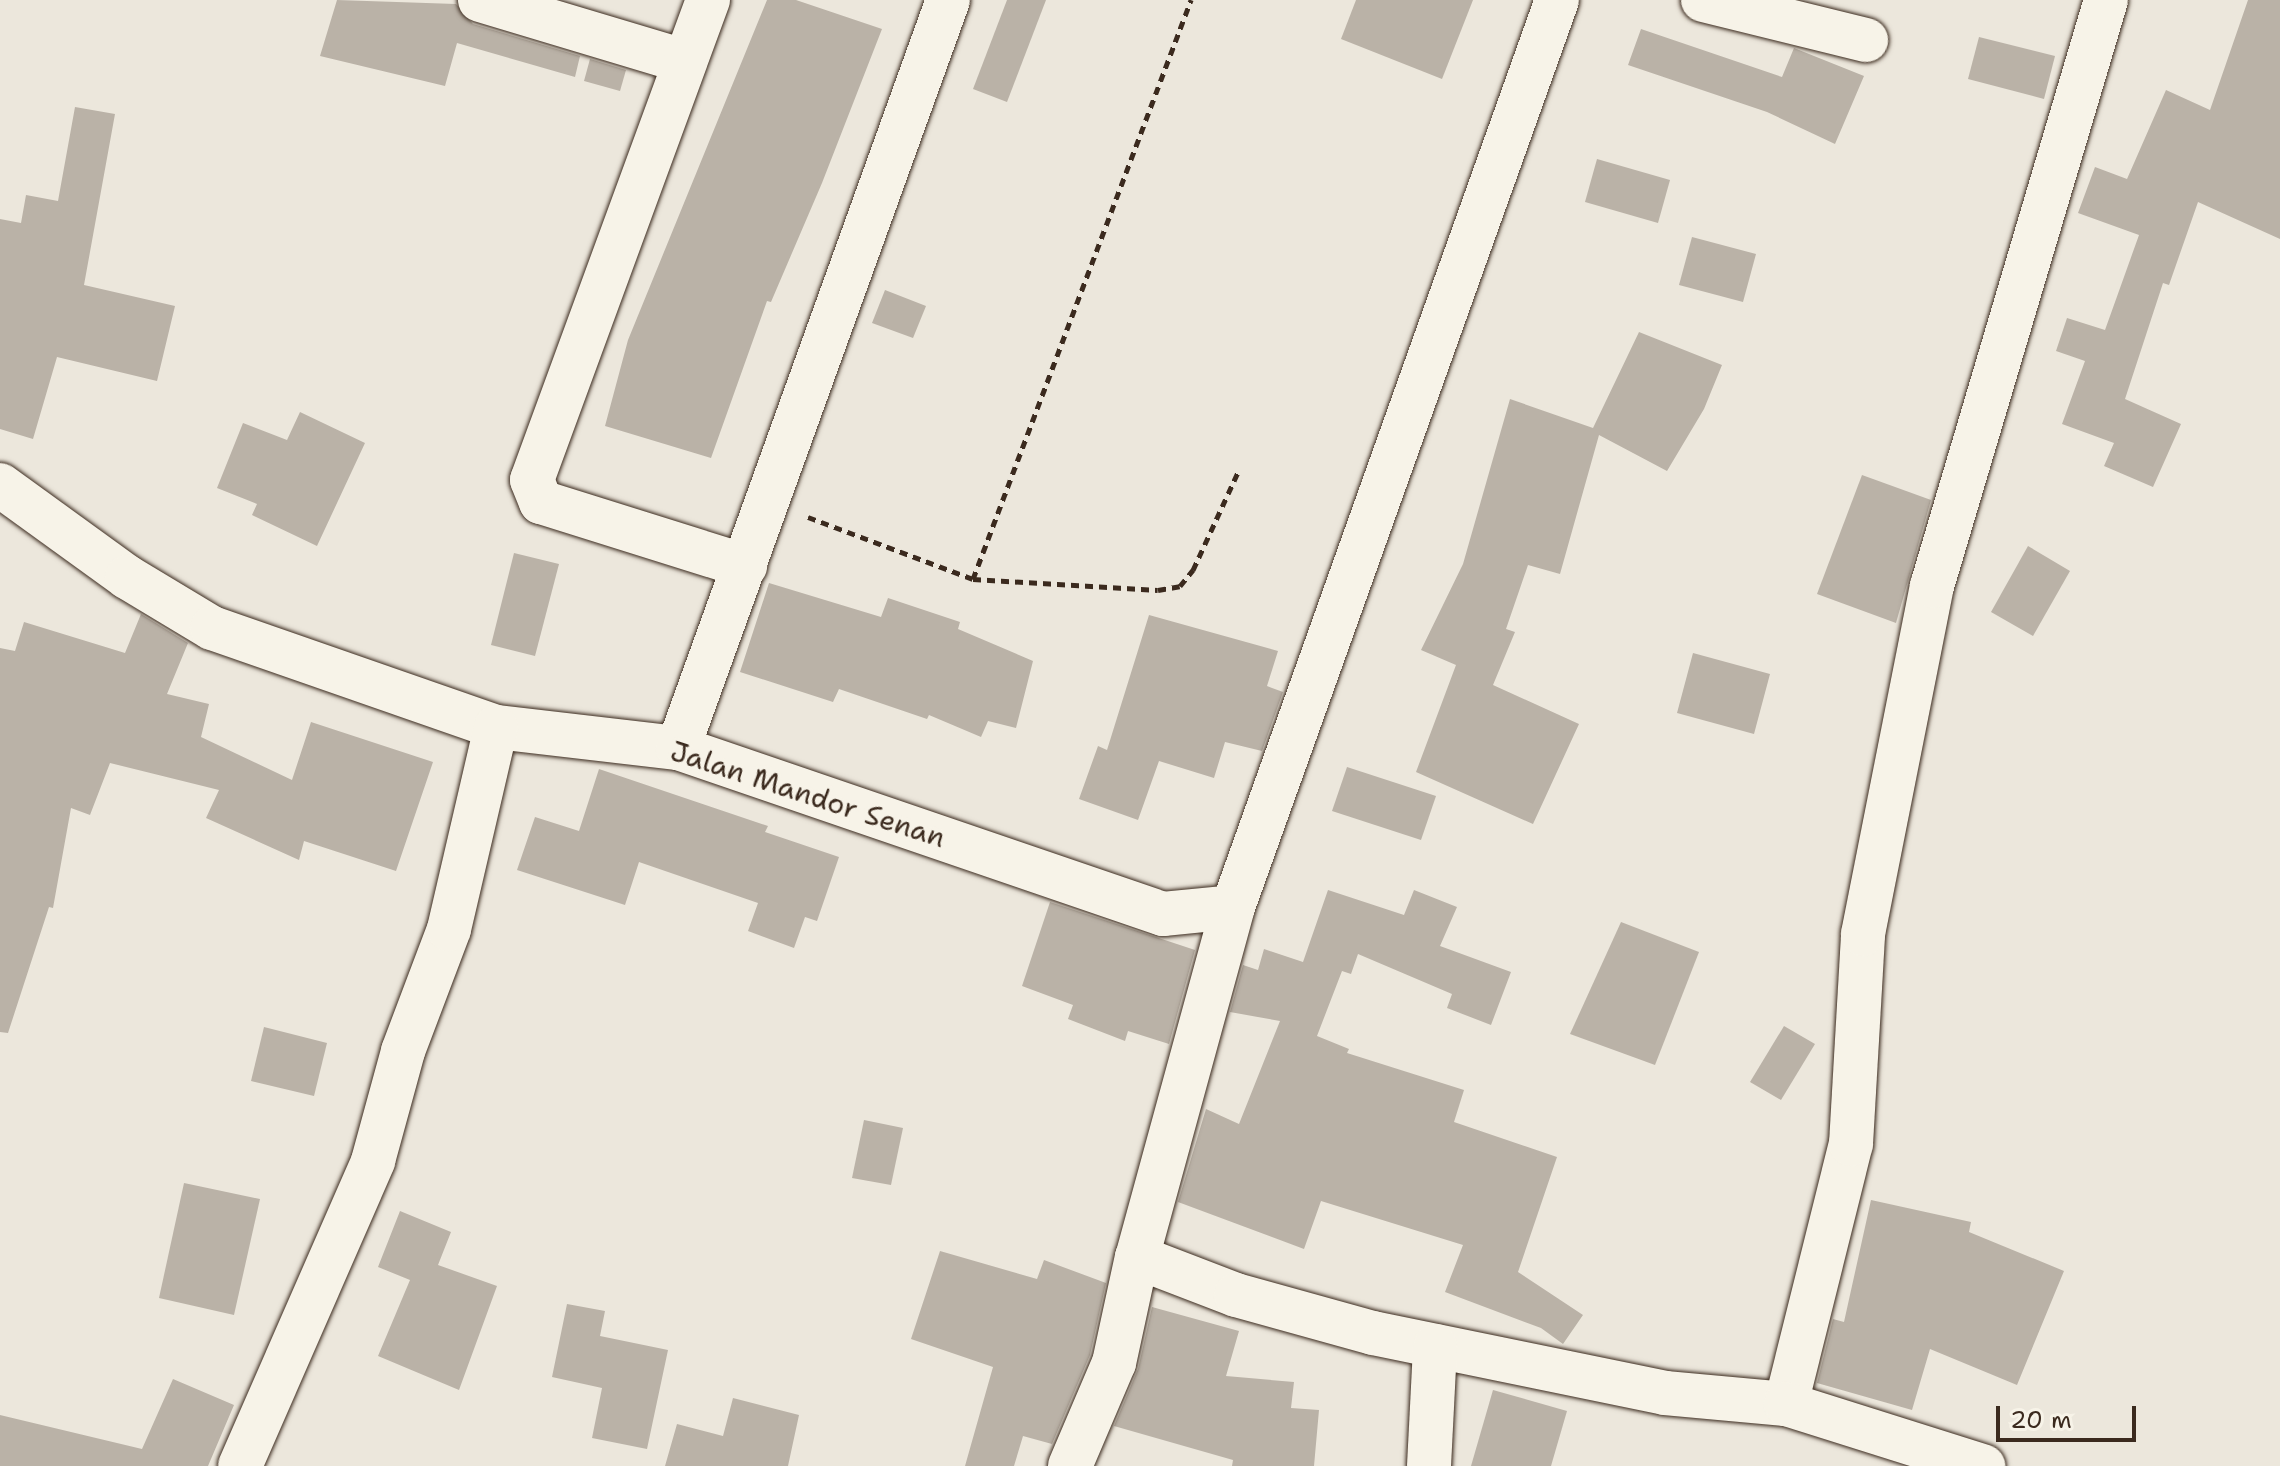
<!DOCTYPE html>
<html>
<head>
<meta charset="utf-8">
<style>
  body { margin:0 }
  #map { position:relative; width:2280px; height:1466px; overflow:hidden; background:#ece7dc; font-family:"Shantell Sans",sans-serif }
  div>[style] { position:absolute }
  .building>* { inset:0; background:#bab2a7 }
  .path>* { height:5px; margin-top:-2.5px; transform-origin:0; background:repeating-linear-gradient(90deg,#3b2a1e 0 8px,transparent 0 14px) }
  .roads { filter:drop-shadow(0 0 2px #3b2a1e) drop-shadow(0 0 2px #3b2a1e) }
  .minor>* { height:44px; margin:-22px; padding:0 22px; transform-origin:22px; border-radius:22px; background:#f7f3e8 }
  span { translate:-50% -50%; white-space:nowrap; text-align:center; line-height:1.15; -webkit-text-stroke:7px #f7f3e8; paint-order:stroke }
  .street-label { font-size:28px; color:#3b2a1e }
  .scale { position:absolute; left:1996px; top:1406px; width:140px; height:36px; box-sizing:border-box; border:4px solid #3b2a1e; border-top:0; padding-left:10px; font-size:24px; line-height:28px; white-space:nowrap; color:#3b2a1e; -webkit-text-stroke:6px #f7f3e8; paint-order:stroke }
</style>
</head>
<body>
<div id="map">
  <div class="building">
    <i style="clip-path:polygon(337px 0,456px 4px,473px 24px,580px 56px,575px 77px,457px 43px,445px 86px,320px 56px)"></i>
    <i style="clip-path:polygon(767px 0,796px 0,882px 29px,822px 183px,771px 302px,767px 301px,711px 458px,605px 426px,628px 340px)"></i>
    <i style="clip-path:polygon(1007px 0,1046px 0,1007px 102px,973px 89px)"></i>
    <i style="clip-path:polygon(1356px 0,1473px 0,1442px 79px,1341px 39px)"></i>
    <i style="clip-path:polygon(2248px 0,2280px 0,2280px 239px,2198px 202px,2169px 285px,2163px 283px,2125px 399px,2181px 424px,2153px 487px,2104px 466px,2114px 443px,2062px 424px,2085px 361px,2056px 351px,2067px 318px,2105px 330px,2139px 235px,2078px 213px,2095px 167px,2127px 179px,2166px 90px,2210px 110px)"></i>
    <i style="clip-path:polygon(1641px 29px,1782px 77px,1794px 48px,1864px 76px,1835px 144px,1767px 112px,1628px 65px)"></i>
    <i style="clip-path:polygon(1979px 37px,2055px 56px,2044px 99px,1968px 79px)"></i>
    <i style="clip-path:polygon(590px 59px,626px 70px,620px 91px,584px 81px)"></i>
    <i style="clip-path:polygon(75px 107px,115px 114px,84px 285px,175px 306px,157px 381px,57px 357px,33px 439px,0 429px,0 219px,21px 223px,26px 195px,58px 201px)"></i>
    <i style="clip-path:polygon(1597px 159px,1670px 180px,1658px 223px,1585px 202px)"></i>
    <i style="clip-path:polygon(1692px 237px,1756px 254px,1743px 302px,1679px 285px)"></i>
    <i style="clip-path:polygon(885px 290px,926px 306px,913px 338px,872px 323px)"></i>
    <i style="clip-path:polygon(1639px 332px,1722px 365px,1704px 409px,1667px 471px,1599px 435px,1560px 574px,1528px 565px,1506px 629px,1515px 632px,1493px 685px,1579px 724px,1533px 824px,1416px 772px,1456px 665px,1421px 650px,1463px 564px,1510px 399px,1593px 428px)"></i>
    <i style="clip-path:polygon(300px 412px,365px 443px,317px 546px,252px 515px,257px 504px,217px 488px,243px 423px,287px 440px)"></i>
    <i style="clip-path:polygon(1862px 475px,1931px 500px,1896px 623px,1817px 594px)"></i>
    <i style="clip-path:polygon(2028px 546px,2070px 571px,2033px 636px,1991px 612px)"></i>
    <i style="clip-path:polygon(514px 553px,559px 564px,535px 656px,491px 645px)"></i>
    <i style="clip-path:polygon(769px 583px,881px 617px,888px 598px,960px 622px,958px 629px,1033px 661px,1016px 728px,988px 721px,981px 737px,929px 715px,927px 719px,839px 689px,833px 702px,740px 672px)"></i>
    <i style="clip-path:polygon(141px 614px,188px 643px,167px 694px,209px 704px,201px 737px,292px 780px,311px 722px,433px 762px,396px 871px,304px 841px,299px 860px,206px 818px,219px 790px,110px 763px,90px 815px,71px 808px,53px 908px,49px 907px,8px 1033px,0 1032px,0 648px,15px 651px,24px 622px,125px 653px)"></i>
    <i style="clip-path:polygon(1149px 615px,1278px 651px,1267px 686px,1283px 692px,1262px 751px,1225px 742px,1214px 778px,1159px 761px,1138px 820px,1079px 799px,1098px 746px,1107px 750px)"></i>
    <i style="clip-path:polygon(1693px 653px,1770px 674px,1754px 734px,1677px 713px)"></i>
    <i style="clip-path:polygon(1347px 767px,1436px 796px,1421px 840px,1332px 811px)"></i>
    <i style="clip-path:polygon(599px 769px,768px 826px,765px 832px,839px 857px,817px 921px,805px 917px,794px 948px,748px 931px,758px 903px,639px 862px,625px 905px,517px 870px,535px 817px,579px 831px)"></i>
    <i style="clip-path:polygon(1328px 890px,1404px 915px,1414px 890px,1457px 907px,1440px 946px,1511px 972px,1491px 1025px,1447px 1008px,1452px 994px,1358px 954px,1351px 974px,1342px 971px,1317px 1036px,1349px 1049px,1347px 1053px,1464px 1090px,1454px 1122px,1557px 1157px,1518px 1272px,1583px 1315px,1563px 1344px,1541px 1328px,1445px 1292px,1463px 1245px,1321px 1201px,1304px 1249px,1178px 1202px,1206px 1109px,1239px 1124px,1280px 1021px,1230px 1012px,1243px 965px,1258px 970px,1264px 949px,1303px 962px)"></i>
    <i style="clip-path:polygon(1050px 902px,1195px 950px,1169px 1044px,1128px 1031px,1125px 1041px,1068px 1019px,1073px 1005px,1022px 986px)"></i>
    <i style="clip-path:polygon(1621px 922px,1699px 952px,1655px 1065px,1570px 1034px)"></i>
    <i style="clip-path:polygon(1784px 1026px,1815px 1044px,1781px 1100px,1750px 1082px)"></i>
    <i style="clip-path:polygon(264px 1027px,327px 1043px,314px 1096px,251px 1081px)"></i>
    <i style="clip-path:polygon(864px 1120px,903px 1128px,891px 1185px,852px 1178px)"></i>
    <i style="clip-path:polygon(184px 1183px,260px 1199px,234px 1315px,159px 1298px)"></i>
    <i style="clip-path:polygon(1871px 1200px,1971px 1222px,1969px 1232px,2064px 1271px,2017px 1385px,1930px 1349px,1912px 1410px,1817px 1383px,1833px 1319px,1844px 1322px)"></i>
    <i style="clip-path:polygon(400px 1211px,451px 1232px,438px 1265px,497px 1286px,459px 1390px,378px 1356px,410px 1280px,378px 1267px)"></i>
    <i style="clip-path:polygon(940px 1251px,1037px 1279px,1044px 1260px,1106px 1283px,1090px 1355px,1052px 1444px,1023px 1436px,1014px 1466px,965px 1466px,993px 1367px,911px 1339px)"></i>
    <i style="clip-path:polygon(567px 1304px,605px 1311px,600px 1336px,668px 1350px,647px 1449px,592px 1438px,602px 1388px,552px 1377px)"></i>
    <i style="clip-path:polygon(1152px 1307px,1239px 1331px,1226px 1376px,1294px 1382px,1291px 1408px,1319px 1410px,1314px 1466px,1232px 1466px,1233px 1460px,1114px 1426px,1138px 1369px)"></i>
    <i style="clip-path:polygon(173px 1379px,234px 1405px,208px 1466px,0 1466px,0 1415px,142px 1449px)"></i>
    <i style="clip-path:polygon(1493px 1390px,1567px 1411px,1551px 1466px,1471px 1466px)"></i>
    <i style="clip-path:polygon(733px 1398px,799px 1415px,788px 1466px,665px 1466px,677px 1424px,723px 1436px)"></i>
  </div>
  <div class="path">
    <i style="left:808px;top:517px;width:176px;rotate:20.6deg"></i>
    <i style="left:973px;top:579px;width:185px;rotate:3.4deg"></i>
    <i style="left:1158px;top:590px;width:22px;rotate:-10deg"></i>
    <i style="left:1180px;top:586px;width:21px;rotate:-51deg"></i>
    <i style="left:1193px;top:570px;width:110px;rotate:-65.3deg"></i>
    <i style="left:973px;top:579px;width:619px;rotate:-69.37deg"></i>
  </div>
  <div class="roads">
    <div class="minor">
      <i style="left:480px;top:0;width:212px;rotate:16.7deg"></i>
      <i style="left:708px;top:0;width:511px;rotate:110.14deg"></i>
      <i style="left:532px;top:480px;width:24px;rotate:68deg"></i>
      <i style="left:541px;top:502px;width:214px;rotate:17.4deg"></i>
      <i style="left:1557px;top:0;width:963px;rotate:109.66deg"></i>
      <i style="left:1233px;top:907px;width:363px;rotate:105.3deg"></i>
      <i style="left:1137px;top:1257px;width:106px;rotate:21deg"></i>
      <i style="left:1236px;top:1295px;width:142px;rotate:15.5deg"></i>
      <i style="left:1373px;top:1333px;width:298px;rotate:11.6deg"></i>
      <i style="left:1665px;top:1393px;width:121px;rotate:5.2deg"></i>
      <i style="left:1786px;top:1404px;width:268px;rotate:-76deg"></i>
      <i style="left:1851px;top:1144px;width:210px;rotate:-86.7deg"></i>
      <i style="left:1863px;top:934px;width:355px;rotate:-78.8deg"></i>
      <i style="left:1932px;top:586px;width:611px;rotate:-73.46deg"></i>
      <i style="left:1703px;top:0;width:168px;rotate:13.8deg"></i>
      <i style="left:0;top:485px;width:157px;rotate:35.9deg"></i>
      <i style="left:127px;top:577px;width:99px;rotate:31deg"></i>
      <i style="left:212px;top:628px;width:301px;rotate:19.2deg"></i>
      <i style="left:496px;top:727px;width:183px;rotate:6.6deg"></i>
      <i style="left:678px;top:748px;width:513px;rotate:18.89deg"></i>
      <i style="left:1163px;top:914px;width:70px;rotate:-5.7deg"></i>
      <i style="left:678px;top:748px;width:795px;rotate:-70.15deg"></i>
      <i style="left:1786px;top:1404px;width:207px;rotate:17.5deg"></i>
      <i style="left:240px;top:1466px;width:333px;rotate:-66.4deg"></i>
      <i style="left:373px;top:1161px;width:114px;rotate:-74.7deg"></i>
      <i style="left:403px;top:1051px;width:130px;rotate:-69.3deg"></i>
      <i style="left:449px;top:929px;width:207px;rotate:-76.9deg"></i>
      <i style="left:1070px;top:1466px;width:112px;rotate:-66.9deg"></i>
      <i style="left:1114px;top:1363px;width:108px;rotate:-77.8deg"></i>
      <i style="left:1429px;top:1466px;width:120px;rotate:-87.1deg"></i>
    </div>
  </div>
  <div class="street-label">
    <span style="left:808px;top:794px;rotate:18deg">Jalan Mandor Senan</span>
  </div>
  <div class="scale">20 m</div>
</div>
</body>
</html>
